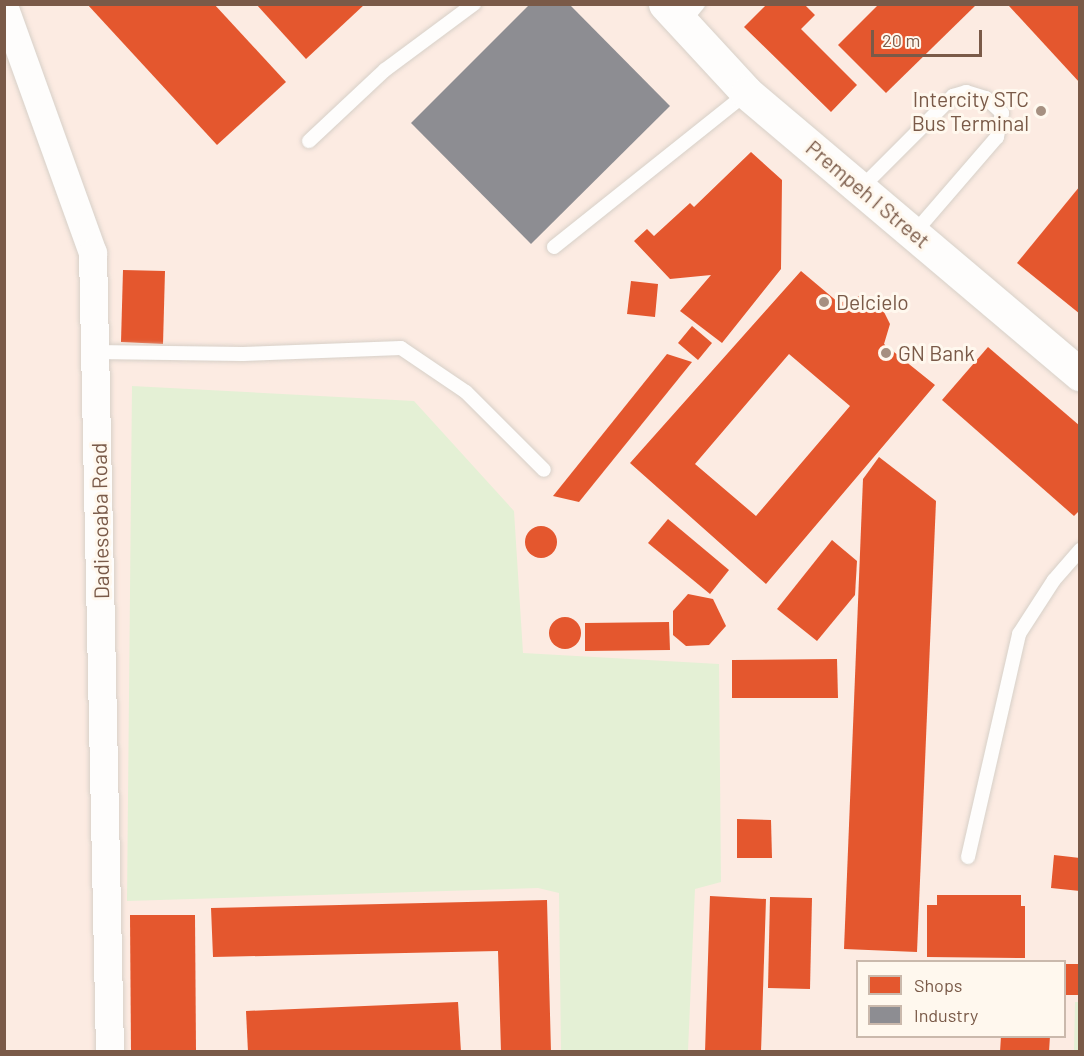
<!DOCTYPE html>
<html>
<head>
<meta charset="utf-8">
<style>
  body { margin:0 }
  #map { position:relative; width:1084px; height:1056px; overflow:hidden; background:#f8f4ec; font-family:Barlow,sans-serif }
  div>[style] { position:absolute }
  .commercial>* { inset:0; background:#fcebe2 }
  .green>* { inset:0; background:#e4f0d5 }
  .shops>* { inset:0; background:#e4572e }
  .round { border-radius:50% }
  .industry>* { inset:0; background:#8d8d92 }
  .roads { filter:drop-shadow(0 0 2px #d7d0c8) drop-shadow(0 0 2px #d7d0c8) }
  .lane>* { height:14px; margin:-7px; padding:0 7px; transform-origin:7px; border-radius:7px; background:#fefdfc }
  .street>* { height:28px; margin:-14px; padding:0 14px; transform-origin:14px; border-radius:14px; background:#fefdfc }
  .secondary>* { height:33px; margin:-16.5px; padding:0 16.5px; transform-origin:16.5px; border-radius:16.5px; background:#fefdfc }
  .dots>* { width:16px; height:16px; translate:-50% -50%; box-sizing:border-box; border:3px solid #fff8ee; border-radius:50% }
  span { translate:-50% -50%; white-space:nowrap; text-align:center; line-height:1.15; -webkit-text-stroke:6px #fff8ee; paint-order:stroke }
  .poi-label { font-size:21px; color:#7a5a48 }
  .right { translate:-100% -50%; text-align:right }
  .left { translate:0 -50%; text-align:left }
  .street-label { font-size:21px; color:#7a5a48 }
  .frame { position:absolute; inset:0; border:6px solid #7a5a48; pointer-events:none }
  .legend { position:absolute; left:856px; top:960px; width:210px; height:78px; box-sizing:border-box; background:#fff8ee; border:2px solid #cab9ac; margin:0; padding:8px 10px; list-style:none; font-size:18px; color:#7a5a48 }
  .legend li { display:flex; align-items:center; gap:12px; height:30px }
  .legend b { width:30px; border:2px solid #cab9ac }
  .scale { position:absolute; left:871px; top:30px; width:111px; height:27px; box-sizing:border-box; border:3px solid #7a5a48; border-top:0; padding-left:8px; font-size:18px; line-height:21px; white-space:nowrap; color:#7a5a48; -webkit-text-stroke:4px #fff8ee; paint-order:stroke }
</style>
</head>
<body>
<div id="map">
  <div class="commercial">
    <i style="clip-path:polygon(evenodd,5px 5px,1079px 5px,1079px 1051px,5px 1052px,5px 5px,858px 962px,1064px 962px,1064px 1036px,858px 1036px,858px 962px)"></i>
  </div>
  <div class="green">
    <i style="clip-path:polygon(132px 386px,414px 401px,514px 511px,523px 653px,719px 664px,721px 882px,695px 889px,688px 1051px,561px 1051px,559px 893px,538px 888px,127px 901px)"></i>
    <i style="clip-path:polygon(1075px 1002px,1079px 1002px,1079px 1051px,1074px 1051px)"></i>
  </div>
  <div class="shops">
    <i style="clip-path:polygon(87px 4px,214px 4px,286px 82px,217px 145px)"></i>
    <i style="clip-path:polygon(256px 4px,365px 4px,306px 59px)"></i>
    <i style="clip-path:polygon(767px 4px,804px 4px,815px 15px,801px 29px,857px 85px,831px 112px,744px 27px)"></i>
    <i style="clip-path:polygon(879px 4px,977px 4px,886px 93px,838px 45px)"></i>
    <i style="clip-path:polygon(1011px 4px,1080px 4px,1080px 83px,1009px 6px)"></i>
    <i style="clip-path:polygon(751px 152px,782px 180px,781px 269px,722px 343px,680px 311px,711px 275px,670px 279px,634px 241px,647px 229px,654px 236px,690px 203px,694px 207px)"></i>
    <i style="clip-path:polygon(1080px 186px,1080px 314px,1017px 263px)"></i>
    <i style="clip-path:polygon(123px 270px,165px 271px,163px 344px,121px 342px)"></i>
    <i style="clip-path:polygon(evenodd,801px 271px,839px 303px,860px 296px,880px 304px,890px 324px,884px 344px,935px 385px,766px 584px,630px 463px,801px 271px,789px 354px,850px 406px,756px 516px,695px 464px,789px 354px)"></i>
    <i style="clip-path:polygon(631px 281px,658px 284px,655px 317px,627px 314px)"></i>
    <i style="clip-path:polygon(692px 326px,712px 343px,698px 360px,678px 343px)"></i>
    <i style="clip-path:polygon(988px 347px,1080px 426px,1080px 510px,1074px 516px,942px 400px)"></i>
    <i style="clip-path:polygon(667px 354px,692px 362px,579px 502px,553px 496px)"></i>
    <i style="clip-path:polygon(879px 457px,936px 501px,917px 952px,844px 949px,863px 479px)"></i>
    <i style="clip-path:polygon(668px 519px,729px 570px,710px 594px,648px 543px)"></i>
    <i class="round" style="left:525px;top:526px;width:32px;height:32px"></i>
    <i style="clip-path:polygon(832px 540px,857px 561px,855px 595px,817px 641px,777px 609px)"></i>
    <i style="clip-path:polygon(688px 594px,713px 599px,726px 626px,709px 645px,686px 646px,673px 635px,673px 611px)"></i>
    <i class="round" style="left:549px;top:617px;width:32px;height:32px"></i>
    <i style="clip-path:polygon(669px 622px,670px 650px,585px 651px,585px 623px)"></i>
    <i style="clip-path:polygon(837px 659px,838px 698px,732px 698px,732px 660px)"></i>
    <i style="clip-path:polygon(737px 819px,771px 820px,772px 858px,737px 858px)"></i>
    <i style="clip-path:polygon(1054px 855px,1080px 858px,1080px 891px,1051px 888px)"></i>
    <i style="clip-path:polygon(937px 895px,1021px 895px,1021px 906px,1025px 906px,1025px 958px,927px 957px,927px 905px,937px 905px)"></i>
    <i style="clip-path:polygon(710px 896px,766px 899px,761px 1052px,705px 1052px)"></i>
    <i style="clip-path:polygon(770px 897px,812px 898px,810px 989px,768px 988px)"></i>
    <i style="clip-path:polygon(547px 900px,551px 1052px,501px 1052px,498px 951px,213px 957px,211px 908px)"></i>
    <i style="clip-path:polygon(130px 915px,195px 915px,196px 1052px,131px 1052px)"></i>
    <i style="clip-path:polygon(1064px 964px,1080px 964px,1080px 995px,1064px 995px)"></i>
    <i style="clip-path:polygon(458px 1002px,461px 1052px,248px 1052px,246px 1011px)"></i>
    <i style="clip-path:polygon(1001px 1036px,1050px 1036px,1049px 1052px,1000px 1052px)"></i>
  </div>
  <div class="industry">
    <i style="clip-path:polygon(530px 4px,569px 4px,670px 106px,531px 244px,411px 123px)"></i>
  </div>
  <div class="roads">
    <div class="lane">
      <i style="left:682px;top:23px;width:25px;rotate:-50deg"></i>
      <i style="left:309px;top:141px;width:104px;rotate:-43.1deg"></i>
      <i style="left:385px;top:70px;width:111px;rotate:-36.6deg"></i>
      <i style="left:862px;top:187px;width:129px;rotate:-45deg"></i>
      <i style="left:953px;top:96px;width:14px;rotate:-17deg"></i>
      <i style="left:966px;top:92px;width:21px;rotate:17deg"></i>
      <i style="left:986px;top:98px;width:22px;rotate:43deg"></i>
      <i style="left:1002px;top:113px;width:25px;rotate:102deg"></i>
      <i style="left:997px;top:137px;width:127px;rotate:130.8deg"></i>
      <i style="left:554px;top:247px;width:247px;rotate:-38.6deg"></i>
      <i style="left:96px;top:352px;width:147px;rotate:0.8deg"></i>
      <i style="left:243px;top:354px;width:158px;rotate:-2.2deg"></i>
      <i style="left:401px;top:348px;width:78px;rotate:34.1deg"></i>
      <i style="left:466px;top:392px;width:110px;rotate:45deg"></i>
      <i style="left:968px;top:857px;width:229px;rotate:-77.1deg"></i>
      <i style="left:1019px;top:634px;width:64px;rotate:-57.1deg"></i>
      <i style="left:1054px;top:580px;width:40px;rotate:-49deg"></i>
    </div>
    <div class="street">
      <i style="left:4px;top:6px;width:263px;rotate:70.2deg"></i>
      <i style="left:93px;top:253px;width:799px;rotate:88.78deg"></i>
    </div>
    <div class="secondary">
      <i style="left:665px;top:4px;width:121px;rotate:47.3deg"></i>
      <i style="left:747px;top:93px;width:436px;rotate:40.2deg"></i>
    </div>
  </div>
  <div class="dots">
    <i style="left:1041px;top:111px;background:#a69081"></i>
    <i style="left:824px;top:302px;background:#a69081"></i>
    <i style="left:886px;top:353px;background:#a69081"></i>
  </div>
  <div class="poi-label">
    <span class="right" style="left:1029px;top:111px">Intercity STC<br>Bus Terminal</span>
    <span class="left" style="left:836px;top:302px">Delcielo</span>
    <span class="left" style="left:898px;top:353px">GN Bank</span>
  </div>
  <div class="street-label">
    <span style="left:868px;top:194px;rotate:40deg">Prempeh I Street</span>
    <span style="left:100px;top:521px;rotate:-91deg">Dadiesoaba Road</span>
  </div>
  <div class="frame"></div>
  <ul class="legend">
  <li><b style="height:16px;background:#e4572e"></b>Shops</li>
  <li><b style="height:16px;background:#8d8d92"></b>Industry</li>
  </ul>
  <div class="scale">20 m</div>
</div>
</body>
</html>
